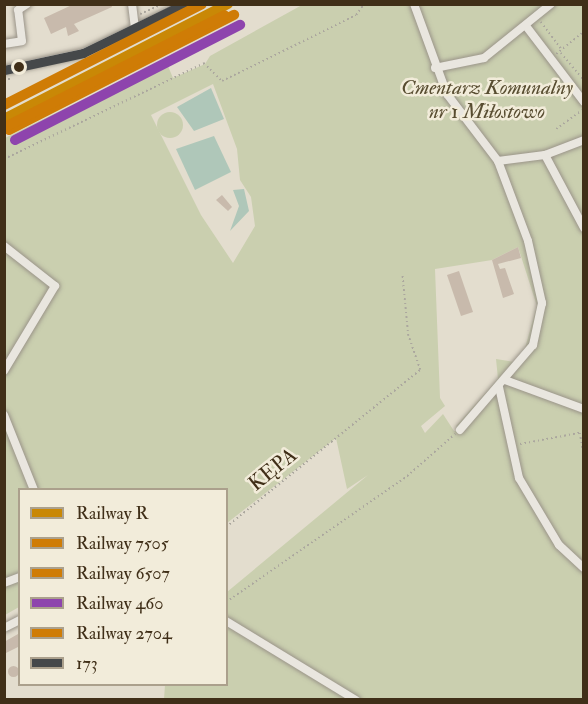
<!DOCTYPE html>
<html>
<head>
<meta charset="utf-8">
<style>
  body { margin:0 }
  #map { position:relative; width:588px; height:704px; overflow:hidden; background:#e3ddce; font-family:"IM FELL Double Pica",serif }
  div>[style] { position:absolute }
  .green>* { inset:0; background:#cacfaf }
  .round { border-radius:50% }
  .water>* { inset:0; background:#afc7b9 }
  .building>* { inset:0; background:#c8baac }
  .path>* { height:1.5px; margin-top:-0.75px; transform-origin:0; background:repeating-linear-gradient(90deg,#aba79e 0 1.5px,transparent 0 4.5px) }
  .roads { filter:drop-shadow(0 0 2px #9a9489) drop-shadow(0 0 2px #9a9489) }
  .minor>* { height:8px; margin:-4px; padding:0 4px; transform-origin:4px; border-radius:4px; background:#e9e6df }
  .bus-1>* { height:9px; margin:-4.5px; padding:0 4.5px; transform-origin:4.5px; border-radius:4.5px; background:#45484a }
  .rail-1>* { height:10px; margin:-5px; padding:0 5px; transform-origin:5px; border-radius:5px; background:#c98806 }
  .rail-2>* { height:10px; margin:-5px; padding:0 5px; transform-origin:5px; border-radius:5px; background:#cf7c06 }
  .rail-3>* { height:10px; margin:-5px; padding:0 5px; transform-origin:5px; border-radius:5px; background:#cf7c06 }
  .rail-4>* { height:10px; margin:-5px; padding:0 5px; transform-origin:5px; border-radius:5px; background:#8e44ad }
  .rail-5>* { height:10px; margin:-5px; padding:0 5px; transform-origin:5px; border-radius:5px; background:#cf7c06 }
  .dots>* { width:16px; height:16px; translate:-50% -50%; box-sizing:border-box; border:3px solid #f2ecda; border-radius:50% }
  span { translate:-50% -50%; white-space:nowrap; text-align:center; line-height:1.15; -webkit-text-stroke:5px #f2ecda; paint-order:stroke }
  .park-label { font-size:21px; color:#584d31; font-style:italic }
  .street-label { font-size:21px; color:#402f18 }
  .frame { position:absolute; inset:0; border:6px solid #402f18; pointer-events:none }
  .legend { position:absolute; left:18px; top:488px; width:210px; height:198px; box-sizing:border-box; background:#f2ecda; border:2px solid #aba08c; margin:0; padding:8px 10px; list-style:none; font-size:18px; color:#402f18 }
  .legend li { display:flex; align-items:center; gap:12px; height:30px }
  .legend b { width:30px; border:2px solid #aba08c }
</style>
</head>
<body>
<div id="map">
  <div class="green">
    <i style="clip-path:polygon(evenodd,302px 5px,583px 5px,583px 699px,164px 699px,165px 685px,226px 684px,227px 592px,368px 475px,347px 489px,336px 438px,227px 523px,226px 490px,20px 490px,19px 607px,5px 615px,5px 138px,165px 59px,173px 78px,205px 64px,210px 56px,302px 5px,213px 84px,237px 149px,240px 180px,251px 197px,255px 226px,233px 263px,201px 215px,151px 115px,213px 84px,302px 5px,518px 247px,537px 306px,525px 348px,514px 362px,496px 359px,498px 379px,456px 426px,460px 431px,454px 431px,443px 414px,425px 433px,421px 426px,445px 406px,440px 398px,435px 269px,492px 260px,518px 247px)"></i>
    <i class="round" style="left:157px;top:112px;width:26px;height:26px"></i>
  </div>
  <div class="water">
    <i style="clip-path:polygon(211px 88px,224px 119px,194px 131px,177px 107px)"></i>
    <i style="clip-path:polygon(214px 136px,231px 172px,195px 190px,176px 149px)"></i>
    <i style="clip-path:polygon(244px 189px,249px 211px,230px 231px,239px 206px,233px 190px)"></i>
  </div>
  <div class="building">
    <i style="clip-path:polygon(74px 4px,111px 4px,112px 7px,74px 24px,79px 31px,68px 36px,66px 27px,51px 34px,44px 18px)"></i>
    <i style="clip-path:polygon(222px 195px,232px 207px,228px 211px,216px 200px)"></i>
    <i style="clip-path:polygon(518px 247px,521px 258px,498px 264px,500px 269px,505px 268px,514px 294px,503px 298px,492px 260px)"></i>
    <i style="clip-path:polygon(459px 271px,473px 312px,461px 316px,447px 275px)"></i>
    <i style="clip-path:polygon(18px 634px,20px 646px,6px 653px,4px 642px)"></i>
    <i class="round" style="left:7.5px;top:665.5px;width:11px;height:11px"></i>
  </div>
  <div class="path">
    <i style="left:140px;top:14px;width:24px;rotate:-24deg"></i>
    <i style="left:541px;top:22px;width:34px;rotate:53deg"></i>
    <i style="left:561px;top:53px;width:35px;rotate:50deg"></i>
    <i style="left:556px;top:54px;width:36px;rotate:-39deg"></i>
    <i style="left:4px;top:79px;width:7px"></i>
    <i style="left:556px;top:129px;width:32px;rotate:-36deg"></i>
    <i style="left:4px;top:159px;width:222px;rotate:-25.6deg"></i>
    <i style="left:204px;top:63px;width:25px;rotate:45deg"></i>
    <i style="left:222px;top:81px;width:149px;rotate:-26.2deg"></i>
    <i style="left:356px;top:15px;width:14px;rotate:-54deg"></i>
    <i style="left:580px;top:433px;width:23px;rotate:80deg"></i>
    <i style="left:520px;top:444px;width:65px;rotate:-10.6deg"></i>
    <i style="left:226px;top:527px;width:250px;rotate:-39deg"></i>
    <i style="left:420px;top:370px;width:36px;rotate:-109deg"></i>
    <i style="left:408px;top:336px;width:63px;rotate:-95.4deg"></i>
    <i style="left:226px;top:602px;width:221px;rotate:-34.8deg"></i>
    <i style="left:407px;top:476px;width:64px;rotate:-41.2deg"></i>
  </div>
  <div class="roads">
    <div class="minor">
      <i style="left:132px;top:4px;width:25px;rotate:83deg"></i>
      <i style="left:414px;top:4px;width:96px;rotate:69.9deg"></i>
      <i style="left:447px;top:94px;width:84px;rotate:52.7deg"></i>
      <i style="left:498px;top:161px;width:85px;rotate:69.4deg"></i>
      <i style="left:528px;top:241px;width:64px;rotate:77.3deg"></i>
      <i style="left:542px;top:303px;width:43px;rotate:102.1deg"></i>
      <i style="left:533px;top:345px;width:112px;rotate:130.7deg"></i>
      <i style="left:526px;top:26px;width:96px;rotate:52.7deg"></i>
      <i style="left:4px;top:44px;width:18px;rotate:-9deg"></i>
      <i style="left:22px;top:41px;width:31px;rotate:-97deg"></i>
      <i style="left:18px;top:10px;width:11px;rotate:-34deg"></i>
      <i style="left:435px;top:68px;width:50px;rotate:-11.5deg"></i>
      <i style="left:484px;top:58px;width:86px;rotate:-38.9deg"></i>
      <i style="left:4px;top:70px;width:81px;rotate:-12.1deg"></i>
      <i style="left:83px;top:53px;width:113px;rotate:-25.7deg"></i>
      <i style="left:545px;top:155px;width:42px;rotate:-21deg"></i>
      <i style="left:498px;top:161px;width:47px;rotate:-7.3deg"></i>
      <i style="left:545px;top:155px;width:83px;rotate:61.9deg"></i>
      <i style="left:4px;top:246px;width:65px;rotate:38.1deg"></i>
      <i style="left:55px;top:286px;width:99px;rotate:121deg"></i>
      <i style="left:505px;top:380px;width:84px;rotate:20.2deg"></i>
      <i style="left:499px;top:387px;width:93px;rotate:77.6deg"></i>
      <i style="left:519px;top:478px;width:78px;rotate:59.2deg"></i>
      <i style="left:559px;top:545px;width:34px;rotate:43deg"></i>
      <i style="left:4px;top:415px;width:81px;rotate:68.2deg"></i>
      <i style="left:4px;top:583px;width:17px;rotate:-21deg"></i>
      <i style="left:226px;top:621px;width:152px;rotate:31.3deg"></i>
      <i style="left:4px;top:628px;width:18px;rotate:-27deg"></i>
    </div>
  </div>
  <div class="bus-1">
    <i style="left:4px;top:70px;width:81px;rotate:-12.1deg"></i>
    <i style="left:83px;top:53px;width:112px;rotate:-25.9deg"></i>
  </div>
  <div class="rail-1">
    <i style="left:4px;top:119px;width:252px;rotate:-27.2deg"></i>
  </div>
  <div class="rail-2">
    <i style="left:9px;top:130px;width:253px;rotate:-27.1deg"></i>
  </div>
  <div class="rail-3">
    <i style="left:4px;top:105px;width:222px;rotate:-27deg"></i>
  </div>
  <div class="rail-4">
    <i style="left:15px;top:140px;width:253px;rotate:-27.1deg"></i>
  </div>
  <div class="rail-5">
    <i style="left:9px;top:125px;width:242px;rotate:-27deg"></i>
  </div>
  <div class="dots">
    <i style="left:19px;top:67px;background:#402f18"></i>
  </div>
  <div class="park-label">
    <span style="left:487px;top:100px">Cmentarz Komunalny<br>nr 1 Miłostowo</span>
  </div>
  <div class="street-label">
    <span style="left:273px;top:470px;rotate:-39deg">KĘPA</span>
  </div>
  <div class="frame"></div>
  <ul class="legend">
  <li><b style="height:8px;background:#c98806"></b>Railway R</li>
  <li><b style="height:8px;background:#cf7c06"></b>Railway 7505</li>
  <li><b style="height:8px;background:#cf7c06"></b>Railway 6507</li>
  <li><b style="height:8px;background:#8e44ad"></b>Railway 460</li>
  <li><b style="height:8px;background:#cf7c06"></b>Railway 2704</li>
  <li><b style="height:8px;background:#45484a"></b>173</li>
  </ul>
</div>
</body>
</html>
